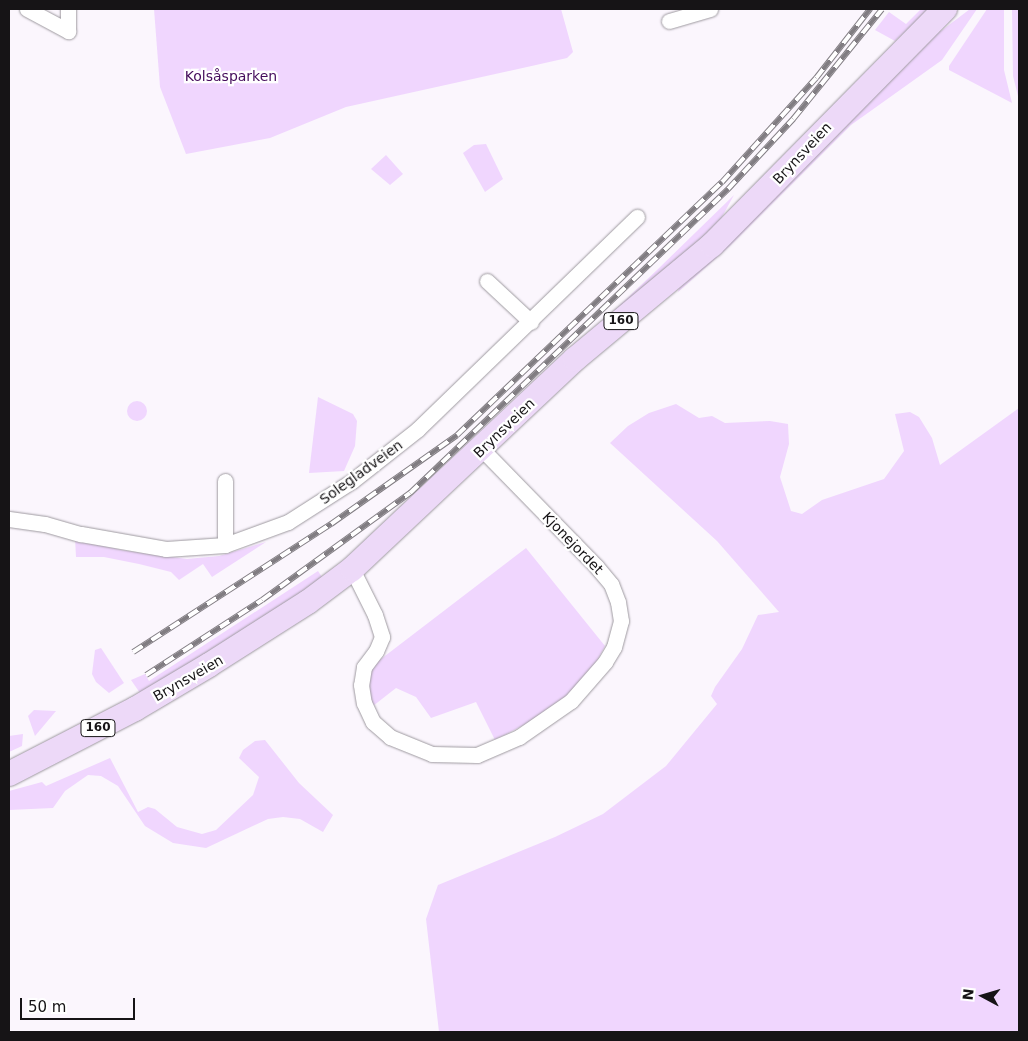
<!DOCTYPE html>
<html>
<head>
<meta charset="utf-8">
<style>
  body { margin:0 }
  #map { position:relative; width:1028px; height:1041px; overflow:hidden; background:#fbf6fd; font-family:"DejaVu Sans",sans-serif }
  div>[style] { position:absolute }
  .green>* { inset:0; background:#f0d6fe }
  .round { border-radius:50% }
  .roads { filter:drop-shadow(0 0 1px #9e9aa0) drop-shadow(0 0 1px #9e9aa0) }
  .street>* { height:15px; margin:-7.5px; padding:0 7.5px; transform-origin:7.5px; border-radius:7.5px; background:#fff }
  .primary>* { height:24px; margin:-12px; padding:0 12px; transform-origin:12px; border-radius:12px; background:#edd9f8 }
  .rail>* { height:5.5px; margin-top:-2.75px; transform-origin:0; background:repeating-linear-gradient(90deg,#fff 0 11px,#817d82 0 22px); box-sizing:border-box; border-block:1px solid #817d82 }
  span { translate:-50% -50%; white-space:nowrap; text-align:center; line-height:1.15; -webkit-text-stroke:4.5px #fff; paint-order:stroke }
  .shield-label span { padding:1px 4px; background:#fff; border:1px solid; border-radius:4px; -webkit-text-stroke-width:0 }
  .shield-label { font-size:12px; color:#161416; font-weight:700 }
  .park-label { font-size:14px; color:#450c5c }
  .street-label { font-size:14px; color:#161416 }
  .frame { position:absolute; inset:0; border:10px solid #161416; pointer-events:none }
  .north { position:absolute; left:958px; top:971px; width:50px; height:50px; -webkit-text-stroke:4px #fff; paint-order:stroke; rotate:276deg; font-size:14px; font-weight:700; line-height:20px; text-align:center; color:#161416 }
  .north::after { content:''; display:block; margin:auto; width:18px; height:22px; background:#161416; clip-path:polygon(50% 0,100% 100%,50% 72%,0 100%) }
  .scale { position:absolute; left:20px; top:998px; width:115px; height:22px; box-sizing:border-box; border:2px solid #161416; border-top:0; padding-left:6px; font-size:15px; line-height:18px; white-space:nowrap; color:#161416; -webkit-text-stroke:4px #fff; paint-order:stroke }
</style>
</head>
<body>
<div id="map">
  <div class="green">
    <i style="clip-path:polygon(154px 9px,561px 9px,573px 52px,567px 58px,536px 65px,346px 107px,270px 138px,186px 154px,160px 87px)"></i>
    <i style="clip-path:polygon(921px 9px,930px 9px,895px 41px,875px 30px,889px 12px,906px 24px)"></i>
    <i style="clip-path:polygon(970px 9px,977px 9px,942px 60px,851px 125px,730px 246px,678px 292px,680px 284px,939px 29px,941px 31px)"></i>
    <i style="clip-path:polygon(987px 9px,1004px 9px,1004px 70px,1012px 103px,949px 70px,949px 66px)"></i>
    <i style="clip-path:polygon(1012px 9px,1019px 9px,1019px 100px,1013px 76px)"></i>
    <i style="clip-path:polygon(486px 144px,503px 179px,485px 192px,463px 153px,474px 145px)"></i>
    <i style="clip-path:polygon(386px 155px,403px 174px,390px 185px,371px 169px)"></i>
    <i style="clip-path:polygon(734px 195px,717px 226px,604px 320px,657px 270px)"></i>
    <i style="clip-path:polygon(318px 397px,353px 414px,357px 421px,355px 446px,344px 471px,309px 473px)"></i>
    <i class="round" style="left:127px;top:401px;width:20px;height:20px"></i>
    <i style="clip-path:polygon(676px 404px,699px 418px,712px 416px,725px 423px,770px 421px,788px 424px,789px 444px,780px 477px,791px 511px,802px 514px,822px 500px,884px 479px,904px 451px,895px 414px,910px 412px,919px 417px,932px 438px,940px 465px,1019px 408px,1019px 1032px,439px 1032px,426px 919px,438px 885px,555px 837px,603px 814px,666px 766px,717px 704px,711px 696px,715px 687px,742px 649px,758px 615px,779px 612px,717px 541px,610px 443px,628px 426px,649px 413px)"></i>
    <i style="clip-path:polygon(75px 538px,121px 550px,187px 559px,219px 556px,266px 542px,212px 577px,203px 564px,179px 580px,171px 572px,139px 564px,104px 557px,76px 557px)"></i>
    <i style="clip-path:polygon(526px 548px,605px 646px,594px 667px,572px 694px,539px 717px,495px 740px,476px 702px,431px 718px,416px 697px,396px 688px,373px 706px,364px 672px)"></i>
    <i style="clip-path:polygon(318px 571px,324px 580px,303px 595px,140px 693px,131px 680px,145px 674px,149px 681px)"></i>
    <i style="clip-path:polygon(101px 648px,124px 683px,109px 693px,96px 682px,92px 674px,95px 650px)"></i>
    <i style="clip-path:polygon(34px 710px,56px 711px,35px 736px,28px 716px)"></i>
    <i style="clip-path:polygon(23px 734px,22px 746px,9px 752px,9px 736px)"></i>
    <i style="clip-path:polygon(265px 740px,299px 783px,333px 815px,323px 832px,300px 819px,283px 817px,268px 819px,206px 848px,173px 843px,145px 826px,118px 786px,101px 776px,88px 775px,65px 791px,53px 808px,9px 810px,9px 791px,42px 782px,46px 786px,110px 758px,138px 812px,148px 807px,155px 809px,177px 827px,202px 834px,216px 830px,253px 795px,259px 777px,239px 758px,243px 750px,255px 741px)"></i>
  </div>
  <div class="roads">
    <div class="street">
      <i style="left:27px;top:9px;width:47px;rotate:28.2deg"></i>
      <i style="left:68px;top:31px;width:22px;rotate:-90deg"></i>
      <i style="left:669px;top:21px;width:43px;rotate:-16.3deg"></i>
      <i style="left:487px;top:281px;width:60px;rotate:43deg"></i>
      <i style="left:225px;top:481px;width:64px;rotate:90deg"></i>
      <i style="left:9px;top:519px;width:36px;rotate:8deg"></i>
      <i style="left:45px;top:524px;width:37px;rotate:16deg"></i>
      <i style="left:81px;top:534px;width:86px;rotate:10deg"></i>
      <i style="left:166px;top:549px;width:59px;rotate:-3.9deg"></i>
      <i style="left:225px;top:545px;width:67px;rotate:-20.1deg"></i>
      <i style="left:288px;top:522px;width:76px;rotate:-32.6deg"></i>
      <i style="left:352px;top:481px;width:84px;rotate:-38.2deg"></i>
      <i style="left:418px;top:429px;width:305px;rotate:-44.1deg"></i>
      <i style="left:352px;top:569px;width:51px;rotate:63.4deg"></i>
      <i style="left:375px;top:615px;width:23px;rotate:72deg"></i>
      <i style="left:382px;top:637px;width:15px;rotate:113deg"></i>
      <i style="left:376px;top:651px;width:20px;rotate:127deg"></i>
      <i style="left:364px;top:667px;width:18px;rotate:99deg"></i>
      <i style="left:361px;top:685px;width:18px;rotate:81deg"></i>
      <i style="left:364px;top:703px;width:21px;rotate:65deg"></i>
      <i style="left:373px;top:722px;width:23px;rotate:41deg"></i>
      <i style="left:390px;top:737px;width:45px;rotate:22deg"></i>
      <i style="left:432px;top:754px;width:45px;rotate:1.3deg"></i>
      <i style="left:477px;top:755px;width:46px;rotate:-23.2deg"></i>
      <i style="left:519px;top:737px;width:63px;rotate:-34.7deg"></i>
      <i style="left:571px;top:701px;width:52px;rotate:-48.9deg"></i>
      <i style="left:605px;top:662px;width:17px;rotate:-59deg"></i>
      <i style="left:614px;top:647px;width:27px;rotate:-75deg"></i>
      <i style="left:621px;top:621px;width:19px;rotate:-99deg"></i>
      <i style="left:618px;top:602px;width:19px;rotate:-111deg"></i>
      <i style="left:611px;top:584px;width:23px;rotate:-130deg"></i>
      <i style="left:596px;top:566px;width:163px;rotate:-134.3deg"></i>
    </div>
    <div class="primary">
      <i style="left:9px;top:774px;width:142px;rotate:-27.3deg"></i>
      <i style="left:135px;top:709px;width:86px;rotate:-30.7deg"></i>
      <i style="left:209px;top:665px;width:117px;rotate:-32.5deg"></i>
      <i style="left:308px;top:602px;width:55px;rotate:-36.9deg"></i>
      <i style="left:352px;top:569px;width:306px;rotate:-43.3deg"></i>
      <i style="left:575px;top:359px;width:178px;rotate:-39.8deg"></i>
      <i style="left:712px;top:245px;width:332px;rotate:-45.4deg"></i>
    </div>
  </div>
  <div class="rail">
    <i style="left:133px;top:652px;width:236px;rotate:-32.9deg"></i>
    <i style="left:331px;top:524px;width:154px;rotate:-35.2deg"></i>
    <i style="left:457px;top:435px;width:366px;rotate:-43.7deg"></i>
    <i style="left:722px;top:182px;width:140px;rotate:-47.9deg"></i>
    <i style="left:816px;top:78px;width:88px;rotate:-52deg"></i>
    <i style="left:146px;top:675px;width:138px;rotate:-32.9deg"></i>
    <i style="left:262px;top:600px;width:183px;rotate:-35.9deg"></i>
    <i style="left:410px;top:493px;width:440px;rotate:-43.7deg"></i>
    <i style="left:728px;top:189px;width:96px;rotate:-47.1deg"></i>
    <i style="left:793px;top:119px;width:141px;rotate:-51deg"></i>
  </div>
  <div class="shield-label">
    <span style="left:621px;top:321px">160</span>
    <span style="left:98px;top:728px">160</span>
  </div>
  <div class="park-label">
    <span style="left:231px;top:76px">Kolsåsparken</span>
  </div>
  <div class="street-label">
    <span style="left:802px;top:153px;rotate:-47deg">Brynsveien</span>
    <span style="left:504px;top:428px;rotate:-44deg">Brynsveien</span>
    <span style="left:361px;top:472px;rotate:-36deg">Solegladveien</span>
    <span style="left:573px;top:543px;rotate:46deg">Kjonejordet</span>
    <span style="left:188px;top:678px;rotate:-30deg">Brynsveien</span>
  </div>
  <div class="frame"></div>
  <div class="north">N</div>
  <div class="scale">50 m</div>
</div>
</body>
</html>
